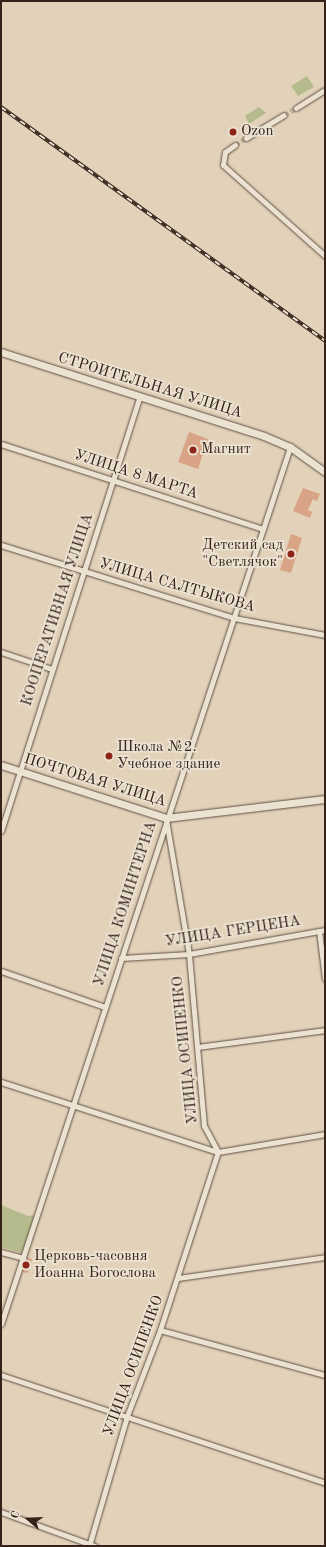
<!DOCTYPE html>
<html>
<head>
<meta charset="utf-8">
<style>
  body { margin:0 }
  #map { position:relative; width:326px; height:1547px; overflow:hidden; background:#e2d2ba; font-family:"Old Standard TT",serif }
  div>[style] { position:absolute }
  .green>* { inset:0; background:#b6bb8d }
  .building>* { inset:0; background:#d8a485 }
  .minor-tunnel>* { height:5px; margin-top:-2.5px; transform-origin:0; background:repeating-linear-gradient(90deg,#bfaf9a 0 5px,transparent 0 7.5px) }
  .roads { filter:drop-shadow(0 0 1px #604f42) drop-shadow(0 0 1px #604f42) }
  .minor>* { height:5px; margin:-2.5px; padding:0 2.5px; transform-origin:2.5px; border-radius:2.5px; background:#ece2d2 }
  .tertiary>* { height:7px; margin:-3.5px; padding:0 3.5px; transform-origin:3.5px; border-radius:3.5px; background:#ece2d2 }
  .rail>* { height:3.5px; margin-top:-1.75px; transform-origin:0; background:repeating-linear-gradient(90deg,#ece2d2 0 6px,#35231a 0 12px); box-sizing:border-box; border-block:1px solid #35231a }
  .dots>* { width:11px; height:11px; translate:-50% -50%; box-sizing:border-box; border:2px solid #ece2d2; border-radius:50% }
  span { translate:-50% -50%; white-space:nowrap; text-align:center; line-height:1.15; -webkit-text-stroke:3.5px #ece2d2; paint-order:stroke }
  .poi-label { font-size:15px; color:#35231a }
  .left { translate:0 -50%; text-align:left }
  .right { translate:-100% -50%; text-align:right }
  .street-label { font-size:15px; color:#35231a }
  .frame { position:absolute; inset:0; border:2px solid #35231a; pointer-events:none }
  .north { position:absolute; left:8px; top:1499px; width:40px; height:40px; -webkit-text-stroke:3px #ece2d2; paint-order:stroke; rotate:289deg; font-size:11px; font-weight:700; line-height:16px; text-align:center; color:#35231a }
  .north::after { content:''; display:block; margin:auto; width:14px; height:18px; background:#35231a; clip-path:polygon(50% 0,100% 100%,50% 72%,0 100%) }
</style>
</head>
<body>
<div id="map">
  <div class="green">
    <i style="clip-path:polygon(307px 76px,314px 87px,298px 96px,291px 86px)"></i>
    <i style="clip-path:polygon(259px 107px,266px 113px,249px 124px,245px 116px)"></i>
    <i style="clip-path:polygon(1px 1205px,28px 1216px,36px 1215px,22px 1253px,1px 1247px)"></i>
  </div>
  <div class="building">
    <i style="clip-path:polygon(189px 432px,208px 439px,198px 469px,178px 462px)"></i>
    <i style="clip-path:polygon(303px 488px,320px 494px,317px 501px,313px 499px,308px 510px,312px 512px,310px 518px,293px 511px)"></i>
    <i style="clip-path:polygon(291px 534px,302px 538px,291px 573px,280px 570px)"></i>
    <i style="clip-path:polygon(27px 1258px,32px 1259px,28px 1273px,22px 1272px)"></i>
  </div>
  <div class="minor-tunnel">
    <i style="left:284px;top:115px;width:14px;rotate:-30deg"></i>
    <i style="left:235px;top:145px;width:13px;rotate:-32deg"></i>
  </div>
  <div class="roads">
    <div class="minor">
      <i style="left:296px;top:108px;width:34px;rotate:-32deg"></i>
      <i style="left:246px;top:138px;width:44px;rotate:-31.2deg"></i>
      <i style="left:235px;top:145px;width:12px;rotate:145deg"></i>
      <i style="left:225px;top:152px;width:13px;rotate:99deg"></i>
      <i style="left:223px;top:165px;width:137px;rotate:41.7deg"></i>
      <i style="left:1px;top:444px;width:275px;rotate:18deg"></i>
      <i style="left:1px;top:545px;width:244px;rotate:17.4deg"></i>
      <i style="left:234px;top:618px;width:93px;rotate:10.6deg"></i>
      <i style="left:1px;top:652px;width:54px;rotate:18.4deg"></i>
      <i style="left:1px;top:831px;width:454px;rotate:-72.3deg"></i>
      <i style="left:319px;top:931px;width:48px;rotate:82.9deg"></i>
      <i style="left:121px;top:958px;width:68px;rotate:-3.4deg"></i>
      <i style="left:189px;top:954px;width:138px;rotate:-10deg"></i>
      <i style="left:1px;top:971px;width:110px;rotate:19.1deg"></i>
      <i style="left:198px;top:1047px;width:128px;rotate:-7.6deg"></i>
      <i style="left:1px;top:1082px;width:228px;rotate:17.9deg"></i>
      <i style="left:218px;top:1152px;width:109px;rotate:-9.5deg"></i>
      <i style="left:1px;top:1252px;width:23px;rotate:15deg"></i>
      <i style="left:178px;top:1278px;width:148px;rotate:-8.1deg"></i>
      <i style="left:1px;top:1324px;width:923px;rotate:-71.76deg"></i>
      <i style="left:160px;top:1330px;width:171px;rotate:15.3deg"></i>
      <i style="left:1px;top:1375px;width:342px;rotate:18.4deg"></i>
      <i style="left:1px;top:1512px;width:100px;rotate:19.9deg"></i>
      <i style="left:89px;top:1546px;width:135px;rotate:-73.7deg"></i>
      <i style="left:127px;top:1416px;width:92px;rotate:-69deg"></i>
      <i style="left:160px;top:1330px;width:187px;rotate:-72deg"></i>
      <i style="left:218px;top:1152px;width:30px;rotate:-118deg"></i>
      <i style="left:204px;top:1126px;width:173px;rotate:-95deg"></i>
      <i style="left:189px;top:954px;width:137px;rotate:-99.7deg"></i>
    </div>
    <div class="tertiary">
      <i style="left:1px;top:352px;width:276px;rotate:17.7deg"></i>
      <i style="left:264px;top:436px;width:28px;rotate:23deg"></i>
      <i style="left:290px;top:447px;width:43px;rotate:35.5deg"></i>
      <i style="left:1px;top:765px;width:173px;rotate:17.8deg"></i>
      <i style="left:166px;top:818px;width:160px;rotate:-6.8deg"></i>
    </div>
  </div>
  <div class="rail">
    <i style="left:1px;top:107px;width:400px;rotate:35.8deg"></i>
  </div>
  <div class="dots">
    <i style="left:233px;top:132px;background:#8f2418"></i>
    <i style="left:193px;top:450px;background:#8f2418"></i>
    <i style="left:291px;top:554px;background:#8f2418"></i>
    <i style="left:109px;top:756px;background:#8f2418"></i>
    <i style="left:26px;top:1265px;background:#8f2418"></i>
  </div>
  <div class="poi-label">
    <span class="left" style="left:241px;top:132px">Ozon</span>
    <span class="left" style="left:201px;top:450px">Магнит</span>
    <span class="right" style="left:283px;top:554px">Детский сад<br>"Светлячок"</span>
    <span class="left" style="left:117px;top:756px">Школа №2.<br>Учебное здание</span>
    <span class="left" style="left:34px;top:1265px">Церковь-часовня<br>Иоанна Богослова</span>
  </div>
  <div class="street-label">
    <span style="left:150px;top:386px;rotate:17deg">СТРОИТЕЛЬНАЯ УЛИЦА</span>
    <span style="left:136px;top:475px;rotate:18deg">УЛИЦА 8 МАРТА</span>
    <span style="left:177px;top:586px;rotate:16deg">УЛИЦА САЛТЫКОВА</span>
    <span style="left:58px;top:610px;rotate:-72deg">КООПЕРАТИВНАЯ УЛИЦА</span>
    <span style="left:95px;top:781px;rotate:17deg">ПОЧТОВАЯ УЛИЦА</span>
    <span style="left:126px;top:904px;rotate:-72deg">УЛИЦА КОМИНТЕРНА</span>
    <span style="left:233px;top:932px;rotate:-9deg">УЛИЦА ГЕРЦЕНА</span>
    <span style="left:186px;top:1050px;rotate:-96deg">УЛИЦА ОСИПЕНКО</span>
    <span style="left:134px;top:1366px;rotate:-70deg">УЛИЦА ОСИПЕНКО</span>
  </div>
  <div class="frame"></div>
  <div class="north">С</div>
</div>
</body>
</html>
